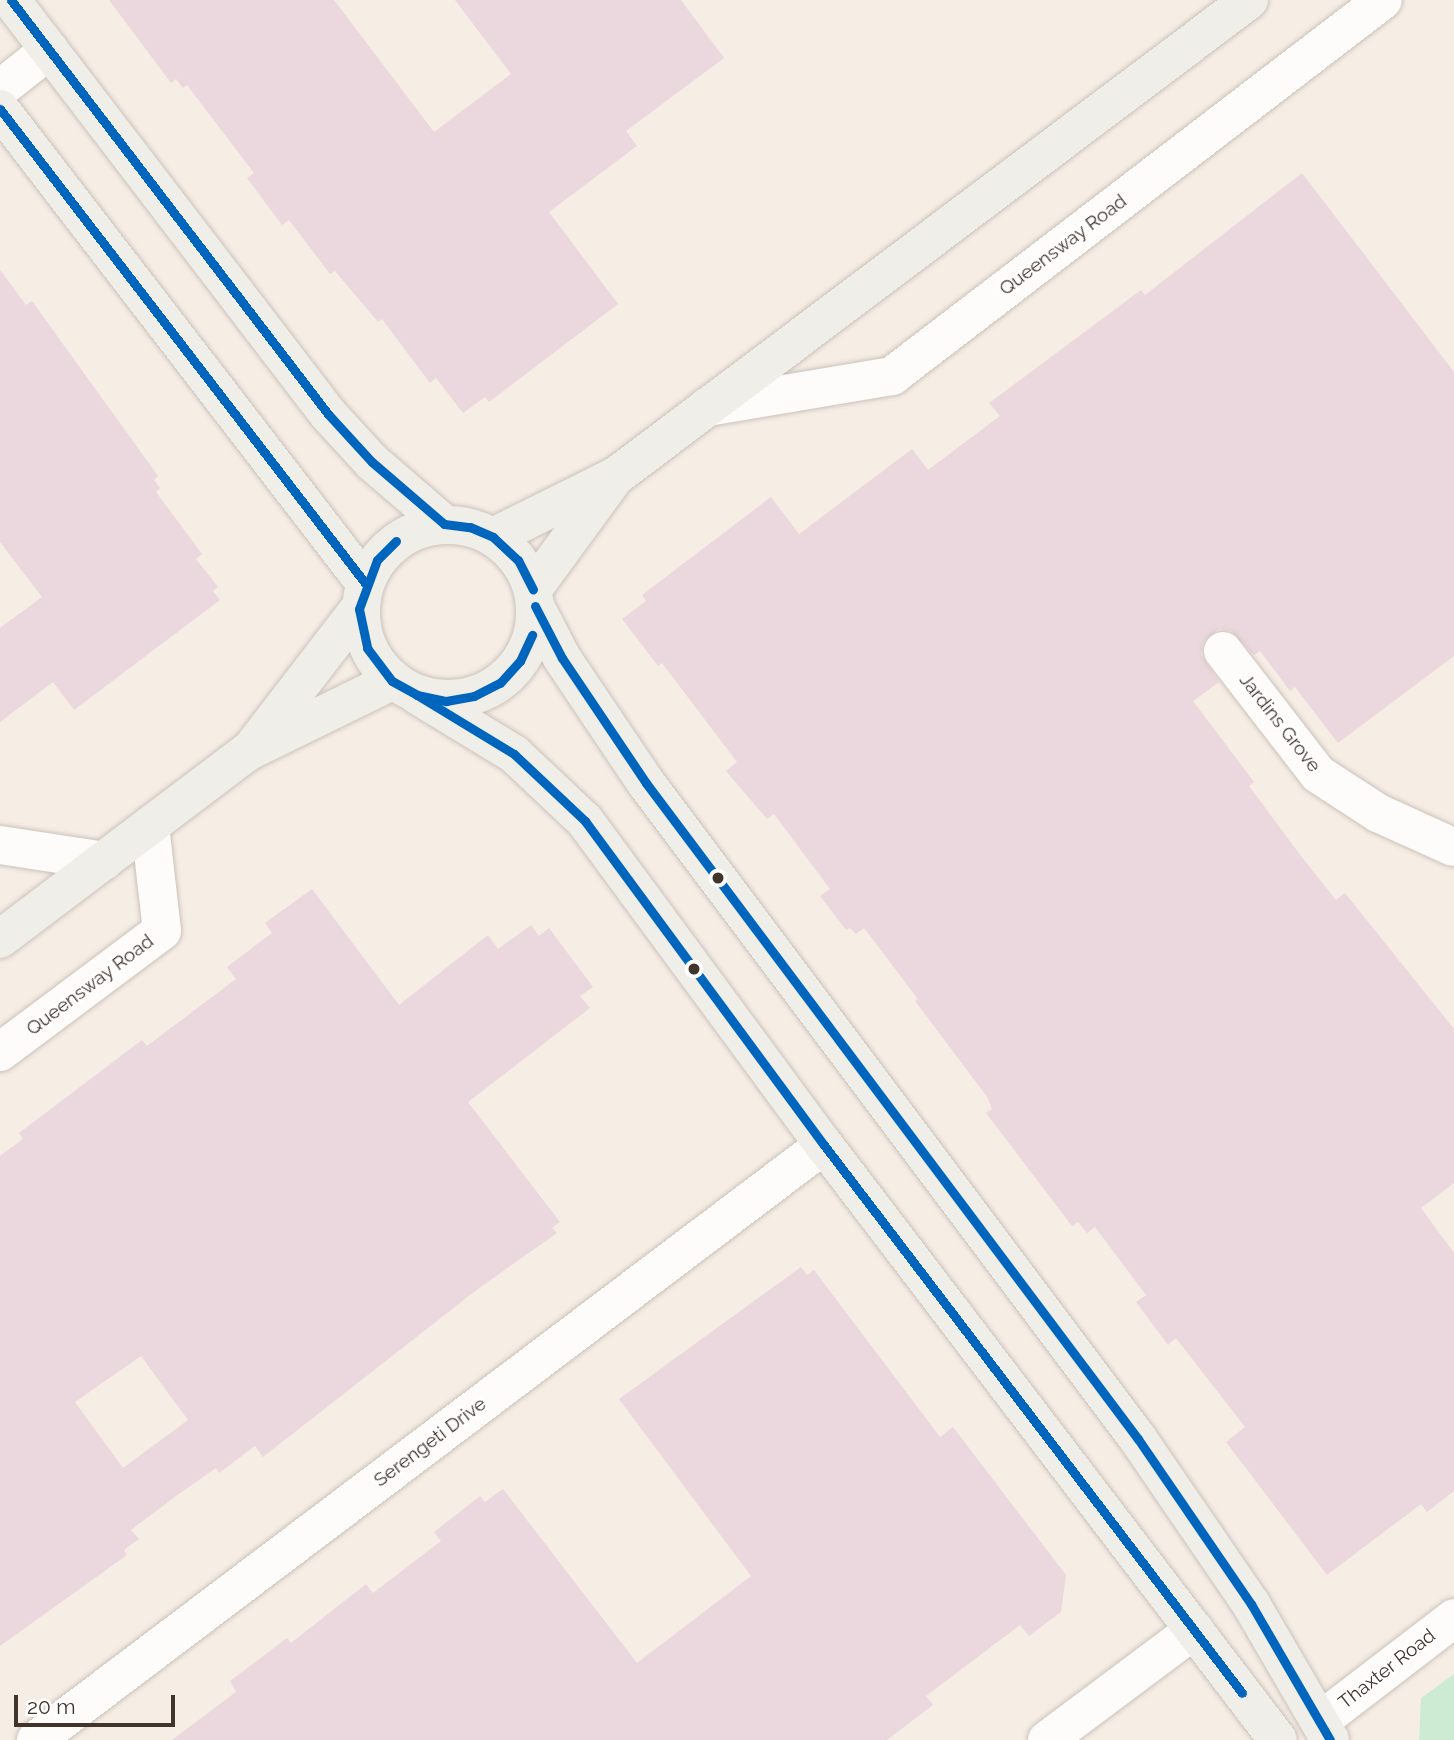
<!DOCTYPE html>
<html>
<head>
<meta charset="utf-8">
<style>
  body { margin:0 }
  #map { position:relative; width:1454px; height:1740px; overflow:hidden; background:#f6ede5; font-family:Raleway,sans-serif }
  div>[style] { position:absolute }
  .green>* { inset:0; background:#ccebd2 }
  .building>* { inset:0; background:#ebd7de }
  .roads { filter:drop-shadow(0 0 2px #cbc2ba) drop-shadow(0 0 2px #cbc2ba) }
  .street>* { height:38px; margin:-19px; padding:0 19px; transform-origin:19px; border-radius:19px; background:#fefcfb }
  .secondary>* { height:38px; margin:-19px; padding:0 19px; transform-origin:19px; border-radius:19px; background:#f0eee8 }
  .secondary>.ring { margin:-19px; padding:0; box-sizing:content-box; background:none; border:38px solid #f0eee8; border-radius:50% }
  .bus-1>* { height:9px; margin:-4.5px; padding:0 4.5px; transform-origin:4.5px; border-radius:4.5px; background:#0065bd }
  .dots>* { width:19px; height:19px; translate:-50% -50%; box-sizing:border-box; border:4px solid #fff; border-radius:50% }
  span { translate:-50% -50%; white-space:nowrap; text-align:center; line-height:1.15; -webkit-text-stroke:5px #fff; paint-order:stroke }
  .street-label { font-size:19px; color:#40342b }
  .scale { position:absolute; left:14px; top:1695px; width:161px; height:32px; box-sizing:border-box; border:4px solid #40342b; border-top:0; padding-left:9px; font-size:21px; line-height:24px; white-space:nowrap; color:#40342b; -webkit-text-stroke:5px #fff; paint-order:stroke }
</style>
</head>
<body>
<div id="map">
  <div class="green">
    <i style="clip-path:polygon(1454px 1674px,1454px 1740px,1419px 1740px,1421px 1698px)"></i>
  </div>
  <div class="building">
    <i style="clip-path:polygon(109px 0,334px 0,434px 132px,511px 74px,455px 0,681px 0,724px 58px,626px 131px,637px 146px,549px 212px,618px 304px,489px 402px,485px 397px,463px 413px,436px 378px,430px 383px,382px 319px,378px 322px,335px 271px,330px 274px,289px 220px,282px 225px,247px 178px,254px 173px,187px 85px,183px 88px,176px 79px,171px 83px)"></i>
    <i style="clip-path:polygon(1302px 173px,1454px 372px,1454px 656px,1338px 743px,1295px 687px,1290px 691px,1260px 651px,1254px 655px,1231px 631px,1219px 629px,1203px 642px,1201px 655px,1219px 682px,1193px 701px,1254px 782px,1249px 786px,1301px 856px,1336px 900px,1345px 893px,1454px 1029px,1454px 1183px,1421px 1208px,1454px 1253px,1454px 1491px,1427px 1512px,1421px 1504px,1327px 1575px,1226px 1442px,1245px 1427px,1176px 1338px,1168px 1345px,1136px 1302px,1146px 1295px,1095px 1227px,1087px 1233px,1078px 1222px,1072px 1226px,986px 1113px,992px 1109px,988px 1098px,915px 1001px,918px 999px,864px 928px,856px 934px,850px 928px,846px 930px,820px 896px,830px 889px,774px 814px,767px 819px,726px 771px,737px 762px,662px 663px,658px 666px,622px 619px,646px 601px,642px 595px,771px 497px,799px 534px,912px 449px,928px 470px,1000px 416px,989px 403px,1141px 290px,1145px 295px)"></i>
    <i style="clip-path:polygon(0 270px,26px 305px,32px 301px,158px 476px,154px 480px,160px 488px,156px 492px,202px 554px,196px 559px,218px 587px,213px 591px,220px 600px,74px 710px,53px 682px,0 722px,0 628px,42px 597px,0 542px)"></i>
    <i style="clip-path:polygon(evenodd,312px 889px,399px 1005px,488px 935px,498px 949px,531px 925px,539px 936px,549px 928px,593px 987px,580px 996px,590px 1008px,468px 1102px,560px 1222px,552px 1228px,557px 1233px,479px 1288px,263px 1457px,255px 1446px,219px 1473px,216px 1468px,176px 1496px,131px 1530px,139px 1539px,124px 1550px,127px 1555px,0 1646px,0 1156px,23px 1139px,19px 1133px,142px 1040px,147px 1046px,236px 979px,227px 967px,272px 933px,265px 923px,312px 889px,141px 1356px,188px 1420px,123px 1468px,75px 1402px,141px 1356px)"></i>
    <i style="clip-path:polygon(801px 1267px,807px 1275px,814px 1270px,940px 1437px,953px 1427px,1066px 1575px,1061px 1612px,1029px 1636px,1020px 1625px,926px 1696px,933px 1705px,887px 1740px,172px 1740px,236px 1692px,230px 1681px,287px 1638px,291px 1643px,366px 1584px,373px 1593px,441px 1541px,434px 1532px,480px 1496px,485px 1502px,503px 1489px,637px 1663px,751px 1576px,619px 1399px)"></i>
  </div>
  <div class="roads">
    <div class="street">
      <i style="left:0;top:89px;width:63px;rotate:-38.5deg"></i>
      <i style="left:707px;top:407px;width:188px;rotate:-9.5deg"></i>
      <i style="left:892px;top:376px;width:618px;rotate:-37.44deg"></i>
      <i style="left:1223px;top:651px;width:155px;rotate:52.3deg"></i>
      <i style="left:1318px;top:774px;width:72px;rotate:33deg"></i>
      <i style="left:1378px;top:813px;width:82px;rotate:24.4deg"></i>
      <i style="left:0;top:845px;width:105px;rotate:8.7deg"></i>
      <i style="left:0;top:1052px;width:202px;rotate:-36.8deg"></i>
      <i style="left:162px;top:931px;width:106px;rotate:-96.5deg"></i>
      <i style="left:1320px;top:1721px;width:169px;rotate:-37.5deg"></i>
      <i style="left:36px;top:1740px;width:987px;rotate:-37.06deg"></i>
      <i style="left:1047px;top:1740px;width:184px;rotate:-36.8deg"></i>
    </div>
    <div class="secondary">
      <i style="left:11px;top:0;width:521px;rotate:52.56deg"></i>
      <i style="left:328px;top:414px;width:65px;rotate:47.5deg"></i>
      <i style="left:372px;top:462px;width:95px;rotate:40.7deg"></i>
      <i style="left:0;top:109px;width:598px;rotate:52.4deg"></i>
      <i class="ring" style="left:361px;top:525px;width:136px;height:136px"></i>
      <i style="left:493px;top:537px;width:137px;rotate:-26.4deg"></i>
      <i style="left:616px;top:476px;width:792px;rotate:-36.94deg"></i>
      <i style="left:533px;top:589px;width:134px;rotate:-53.8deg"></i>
      <i style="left:535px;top:606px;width:59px;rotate:62.6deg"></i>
      <i style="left:562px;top:658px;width:151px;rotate:56.1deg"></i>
      <i style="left:646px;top:783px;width:820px;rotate:53.13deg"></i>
      <i style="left:1138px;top:1439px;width:200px;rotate:55.6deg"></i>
      <i style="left:1251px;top:1604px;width:157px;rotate:59.8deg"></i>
      <i style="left:417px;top:695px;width:114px;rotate:31.3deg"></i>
      <i style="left:514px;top:754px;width:98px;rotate:43.3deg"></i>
      <i style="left:585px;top:821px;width:403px;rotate:53.6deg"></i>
      <i style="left:824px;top:1145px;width:748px;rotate:52.66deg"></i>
      <i style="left:255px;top:744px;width:170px;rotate:-52.4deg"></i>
      <i style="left:0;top:939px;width:312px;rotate:-37.1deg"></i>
      <i style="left:249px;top:751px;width:159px;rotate:-26.1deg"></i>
    </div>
  </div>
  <div class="bus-1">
    <i style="left:11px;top:0;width:521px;rotate:52.56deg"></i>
    <i style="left:328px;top:414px;width:65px;rotate:47.5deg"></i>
    <i style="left:372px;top:462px;width:95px;rotate:40.7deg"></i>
    <i style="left:0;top:109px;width:598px;rotate:52.4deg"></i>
    <i style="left:444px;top:524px;width:26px;rotate:7deg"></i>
    <i style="left:470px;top:527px;width:25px;rotate:23deg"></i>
    <i style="left:493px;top:537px;width:34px;rotate:43deg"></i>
    <i style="left:518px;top:560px;width:33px;rotate:63deg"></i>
    <i style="left:396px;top:541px;width:27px;rotate:135deg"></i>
    <i style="left:377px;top:560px;width:52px;rotate:110.2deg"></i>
    <i style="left:359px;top:609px;width:40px;rotate:78deg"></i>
    <i style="left:367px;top:648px;width:41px;rotate:52.9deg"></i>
    <i style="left:392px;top:681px;width:29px;rotate:29deg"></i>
    <i style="left:417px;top:695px;width:30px;rotate:12deg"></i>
    <i style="left:446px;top:701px;width:28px;rotate:-10deg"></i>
    <i style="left:474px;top:696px;width:29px;rotate:-27deg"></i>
    <i style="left:500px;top:683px;width:30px;rotate:-48deg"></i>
    <i style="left:520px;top:661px;width:29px;rotate:-65deg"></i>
    <i style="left:535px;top:606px;width:59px;rotate:62.6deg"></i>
    <i style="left:562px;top:658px;width:151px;rotate:56.1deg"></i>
    <i style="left:646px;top:783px;width:820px;rotate:53.13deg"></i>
    <i style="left:1138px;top:1439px;width:200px;rotate:55.6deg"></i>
    <i style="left:1251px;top:1604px;width:157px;rotate:59.8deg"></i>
    <i style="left:417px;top:695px;width:114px;rotate:31.3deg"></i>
    <i style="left:514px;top:754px;width:98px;rotate:43.3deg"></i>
    <i style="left:585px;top:821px;width:403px;rotate:53.6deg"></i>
    <i style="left:824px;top:1145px;width:689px;rotate:52.66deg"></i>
  </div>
  <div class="dots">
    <i style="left:718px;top:878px;background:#40342b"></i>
    <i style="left:694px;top:969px;background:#40342b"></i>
  </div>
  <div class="street-label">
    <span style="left:1063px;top:245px;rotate:-37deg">Queensway Road</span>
    <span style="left:1280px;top:723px;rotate:52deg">Jardins Grove</span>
    <span style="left:90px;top:985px;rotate:-37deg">Queensway Road</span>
    <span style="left:430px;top:1442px;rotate:-37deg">Serengeti Drive</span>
    <span style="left:1387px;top:1669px;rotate:-38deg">Thaxter Road</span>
  </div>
  <div class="scale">20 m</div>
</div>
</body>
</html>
